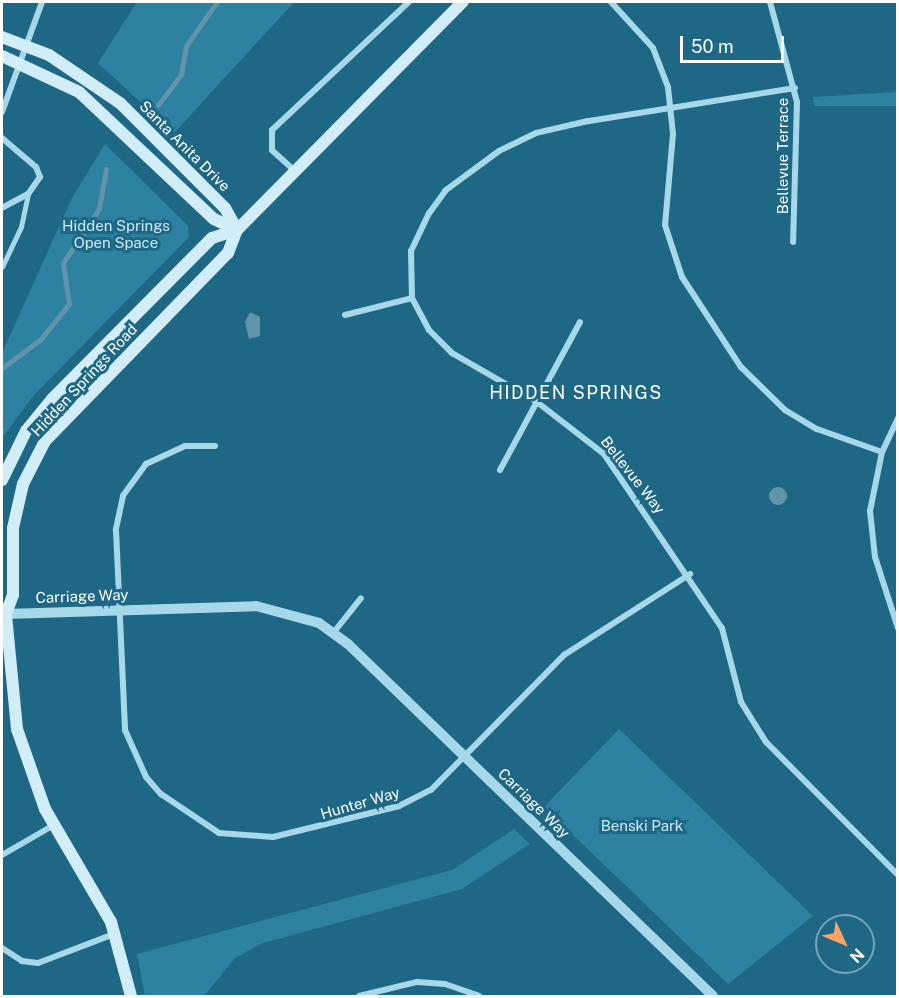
<!DOCTYPE html>
<html>
<head>
<meta charset="utf-8">
<style>
  body { margin:0 }
  #map { position:relative; width:899px; height:998px; overflow:hidden; background:#1e6885; font-family:"Public Sans",sans-serif }
  div>[style] { position:absolute }
  .green>* { inset:0; background:#2e82a1 }
  .water>* { inset:0; background:#6094a9 }
  .round { border-radius:50% }
  .stream>* { height:4.5px; margin:-2.25px; padding:0 2.25px; transform-origin:2.25px; border-radius:2.25px; background:#6094a9 }
  .service>* { height:4.5px; margin:-2.25px; padding:0 2.25px; transform-origin:2.25px; border-radius:2.25px; background:#a6d8ea }
  .minor>* { height:6px; margin:-3px; padding:0 3px; transform-origin:3px; border-radius:3px; background:#a6d8ea }
  .tertiary>* { height:10px; margin:-5px; padding:0 5px; transform-origin:5px; border-radius:5px; background:#a6d8ea }
  .secondary>* { height:12px; margin:-6px; padding:0 6px; transform-origin:6px; border-radius:6px; background:#d1edf8 }
  span { translate:-50% -50%; white-space:nowrap; text-align:center; line-height:1.15; -webkit-text-stroke:6px #1e6885; paint-order:stroke }
  .street-label { font-size:15px; color:#fff }
  .park-label { font-size:15px; color:#caebf7 }
  .quarter-label { font-size:18px; color:#fff; letter-spacing:1.5px }
  .frame { position:absolute; inset:0; border:3px solid #fff; pointer-events:none }
  .north { position:absolute; left:815px; top:914px; width:60px; height:60px; box-sizing:border-box; background:#1e6885; border:2px solid #78a4b6; border-radius:50%; rotate:134deg; font-size:16px; font-weight:700; line-height:24px; text-align:center; color:#fff }
  .north::after { content:''; display:block; margin:auto; width:21px; height:27px; background:#f9a465; clip-path:polygon(50% 0,100% 100%,50% 72%,0 100%) }
  .scale { position:absolute; left:680px; top:36px; width:104px; height:27px; box-sizing:border-box; border:3px solid #fff; border-top:0; padding-left:8px; font-size:18px; line-height:21px; white-space:nowrap; color:#fff; -webkit-text-stroke:4px #1e6885; paint-order:stroke }
</style>
</head>
<body>
<div id="map">
  <div class="green">
    <i style="clip-path:polygon(137px 2px,294px 2px,174px 133px,98px 63px)"></i>
    <i style="clip-path:polygon(897px 92px,897px 106px,814px 106px,813px 97px)"></i>
    <i style="clip-path:polygon(105px 144px,188px 226px,189px 237px,34px 395px,2px 438px,2px 353px,72px 198px)"></i>
    <i style="clip-path:polygon(619px 729px,813px 916px,728px 984px,544px 807px)"></i>
    <i style="clip-path:polygon(514px 829px,530px 844px,462px 889px,263px 943px,235px 958px,204px 996px,145px 996px,137px 954px,452px 870px)"></i>
  </div>
  <div class="water">
    <i style="clip-path:polygon(250px 312px,260px 317px,260px 336px,249px 339px,245px 322px)"></i>
    <i class="round" style="left:769px;top:487px;width:18px;height:18px"></i>
  </div>
  <div class="stream">
    <i style="left:158px;top:105px;width:38px;rotate:-53deg"></i>
    <i style="left:181px;top:75px;width:29px;rotate:-80deg"></i>
    <i style="left:186px;top:46px;width:54px;rotate:-54.8deg"></i>
    <i style="left:2px;top:368px;width:49px;rotate:-36.6deg"></i>
    <i style="left:41px;top:339px;width:45px;rotate:-51.3deg"></i>
    <i style="left:69px;top:304px;width:41px;rotate:-98.3deg"></i>
    <i style="left:63px;top:263px;width:65px;rotate:-56.3deg"></i>
    <i style="left:99px;top:209px;width:40px;rotate:-80deg"></i>
  </div>
  <div class="service">
    <i style="left:2px;top:267px;width:44px;rotate:-64.6deg"></i>
    <i style="left:21px;top:227px;width:34px;rotate:-78deg"></i>
  </div>
  <div class="minor">
    <i style="left:611px;top:2px;width:62px;rotate:47.6deg"></i>
    <i style="left:653px;top:48px;width:42px;rotate:69deg"></i>
    <i style="left:668px;top:87px;width:47px;rotate:83.9deg"></i>
    <i style="left:673px;top:134px;width:91px;rotate:95deg"></i>
    <i style="left:665px;top:225px;width:55px;rotate:71.9deg"></i>
    <i style="left:682px;top:277px;width:108px;rotate:56.8deg"></i>
    <i style="left:741px;top:367px;width:62px;rotate:44.3deg"></i>
    <i style="left:785px;top:410px;width:37px;rotate:31deg"></i>
    <i style="left:817px;top:429px;width:69px;rotate:19.5deg"></i>
    <i style="left:770px;top:2px;width:104px;rotate:74.9deg"></i>
    <i style="left:797px;top:102px;width:140px;rotate:91.6deg"></i>
    <i style="left:795px;top:88px;width:210px;rotate:170.9deg"></i>
    <i style="left:588px;top:121px;width:53px;rotate:167deg"></i>
    <i style="left:536px;top:133px;width:41px;rotate:154.1deg"></i>
    <i style="left:499px;top:151px;width:66px;rotate:143.7deg"></i>
    <i style="left:446px;top:190px;width:29px;rotate:126deg"></i>
    <i style="left:429px;top:213px;width:42px;rotate:115.3deg"></i>
    <i style="left:411px;top:251px;width:47px;rotate:88.8deg"></i>
    <i style="left:412px;top:298px;width:36px;rotate:62deg"></i>
    <i style="left:429px;top:330px;width:33px;rotate:45deg"></i>
    <i style="left:452px;top:353px;width:98px;rotate:30deg"></i>
    <i style="left:537px;top:402px;width:85px;rotate:37.8deg"></i>
    <i style="left:604px;top:454px;width:210px;rotate:55.9deg"></i>
    <i style="left:722px;top:628px;width:76px;rotate:75.6deg"></i>
    <i style="left:741px;top:702px;width:47px;rotate:58deg"></i>
    <i style="left:766px;top:742px;width:187px;rotate:45.2deg"></i>
    <i style="left:2px;top:112px;width:117px;rotate:-70deg"></i>
    <i style="left:2px;top:138px;width:45px;rotate:40.5deg"></i>
    <i style="left:36px;top:167px;width:11px;rotate:68deg"></i>
    <i style="left:40px;top:177px;width:21px;rotate:125deg"></i>
    <i style="left:28px;top:194px;width:30px;rotate:152deg"></i>
    <i style="left:295px;top:171px;width:31px;rotate:-138deg"></i>
    <i style="left:272px;top:150px;width:20px;rotate:-90deg"></i>
    <i style="left:272px;top:130px;width:187px;rotate:-43.1deg"></i>
    <i style="left:345px;top:315px;width:69px;rotate:-14.2deg"></i>
    <i style="left:898px;top:418px;width:38px;rotate:115deg"></i>
    <i style="left:882px;top:452px;width:60px;rotate:101.5deg"></i>
    <i style="left:870px;top:511px;width:46px;rotate:83.8deg"></i>
    <i style="left:875px;top:557px;width:75px;rotate:72.1deg"></i>
    <i style="left:215px;top:446px;width:30px;rotate:180deg"></i>
    <i style="left:185px;top:446px;width:43px;rotate:155.2deg"></i>
    <i style="left:146px;top:464px;width:39px;rotate:126deg"></i>
    <i style="left:123px;top:496px;width:35px;rotate:102deg"></i>
    <i style="left:116px;top:530px;width:200px;rotate:87.4deg"></i>
    <i style="left:125px;top:730px;width:51px;rotate:65.9deg"></i>
    <i style="left:146px;top:777px;width:23px;rotate:49deg"></i>
    <i style="left:161px;top:794px;width:70px;rotate:33.9deg"></i>
    <i style="left:219px;top:833px;width:54px;rotate:4.2deg"></i>
    <i style="left:273px;top:837px;width:130px;rotate:-13.8deg"></i>
    <i style="left:399px;top:806px;width:36px;rotate:-27deg"></i>
    <i style="left:431px;top:790px;width:190px;rotate:-45.4deg"></i>
    <i style="left:564px;top:655px;width:150px;rotate:-32.7deg"></i>
    <i style="left:500px;top:470px;width:168px;rotate:-61.6deg"></i>
    <i style="left:334px;top:632px;width:43px;rotate:-51.5deg"></i>
    <i style="left:2px;top:855px;width:60px;rotate:-30deg"></i>
    <i style="left:2px;top:948px;width:24px;rotate:33deg"></i>
    <i style="left:22px;top:961px;width:16px;rotate:7deg"></i>
    <i style="left:38px;top:963px;width:81px;rotate:-20.9deg"></i>
    <i style="left:359px;top:996px;width:60px;rotate:-13.6deg"></i>
    <i style="left:417px;top:982px;width:28px;rotate:4deg"></i>
    <i style="left:445px;top:984px;width:36px;rotate:19deg"></i>
  </div>
  <div class="tertiary">
    <i style="left:2px;top:608px;width:7px;rotate:56deg"></i>
    <i style="left:6px;top:614px;width:250px;rotate:-1.8deg"></i>
    <i style="left:256px;top:606px;width:65px;rotate:15.1deg"></i>
    <i style="left:319px;top:623px;width:36px;rotate:36deg"></i>
    <i style="left:348px;top:644px;width:507px;rotate:43.96deg"></i>
  </div>
  <div class="secondary">
    <i style="left:2px;top:37px;width:50px;rotate:21deg"></i>
    <i style="left:49px;top:55px;width:86px;rotate:34.1deg"></i>
    <i style="left:120px;top:103px;width:148px;rotate:45deg"></i>
    <i style="left:225px;top:208px;width:25px;rotate:61deg"></i>
    <i style="left:2px;top:56px;width:85px;rotate:25.1deg"></i>
    <i style="left:79px;top:92px;width:185px;rotate:43.3deg"></i>
    <i style="left:214px;top:219px;width:25px;rotate:26deg"></i>
    <i style="left:2px;top:480px;width:55px;rotate:-63.9deg"></i>
    <i style="left:26px;top:431px;width:41px;rotate:-50.9deg"></i>
    <i style="left:52px;top:399px;width:227px;rotate:-45.2deg"></i>
    <i style="left:212px;top:238px;width:26px;rotate:-18deg"></i>
    <i style="left:237px;top:230px;width:321px;rotate:-45.3deg"></i>
    <i style="left:131px;top:996px;width:77px;rotate:-105.1deg"></i>
    <i style="left:111px;top:922px;width:131px;rotate:-120.3deg"></i>
    <i style="left:45px;top:809px;width:85px;rotate:-109.3deg"></i>
    <i style="left:17px;top:729px;width:116px;rotate:-95.5deg"></i>
    <i style="left:6px;top:614px;width:20px;rotate:-70deg"></i>
    <i style="left:13px;top:595px;width:67px;rotate:-90deg"></i>
    <i style="left:13px;top:528px;width:45px;rotate:-77.2deg"></i>
    <i style="left:23px;top:484px;width:48px;rotate:-62.9deg"></i>
    <i style="left:45px;top:441px;width:262px;rotate:-45.8deg"></i>
    <i style="left:228px;top:253px;width:25px;rotate:-69deg"></i>
  </div>
  <div class="street-label">
    <span style="left:185px;top:146px;rotate:45deg">Santa Anita Drive</span>
    <span style="left:783px;top:156px;rotate:-90deg">Bellevue Terrace</span>
    <span style="left:84px;top:380px;rotate:-47deg">Hidden Springs Road</span>
    <span style="left:633px;top:475px;rotate:52deg">Bellevue Way</span>
    <span style="left:82px;top:596px;rotate:-2deg">Carriage Way</span>
    <span style="left:360px;top:803px;rotate:-16deg">Hunter Way</span>
    <span style="left:534px;top:803px;rotate:44deg">Carriage Way</span>
  </div>
  <div class="park-label">
    <span style="left:116px;top:234px">Hidden Springs<br>Open Space</span>
    <span style="left:642px;top:826px">Benski Park</span>
  </div>
  <div class="quarter-label">
    <span style="left:576px;top:393px">HIDDEN SPRINGS</span>
  </div>
  <div class="frame"></div>
  <div class="north">N</div>
  <div class="scale">50 m</div>
</div>
</body>
</html>
